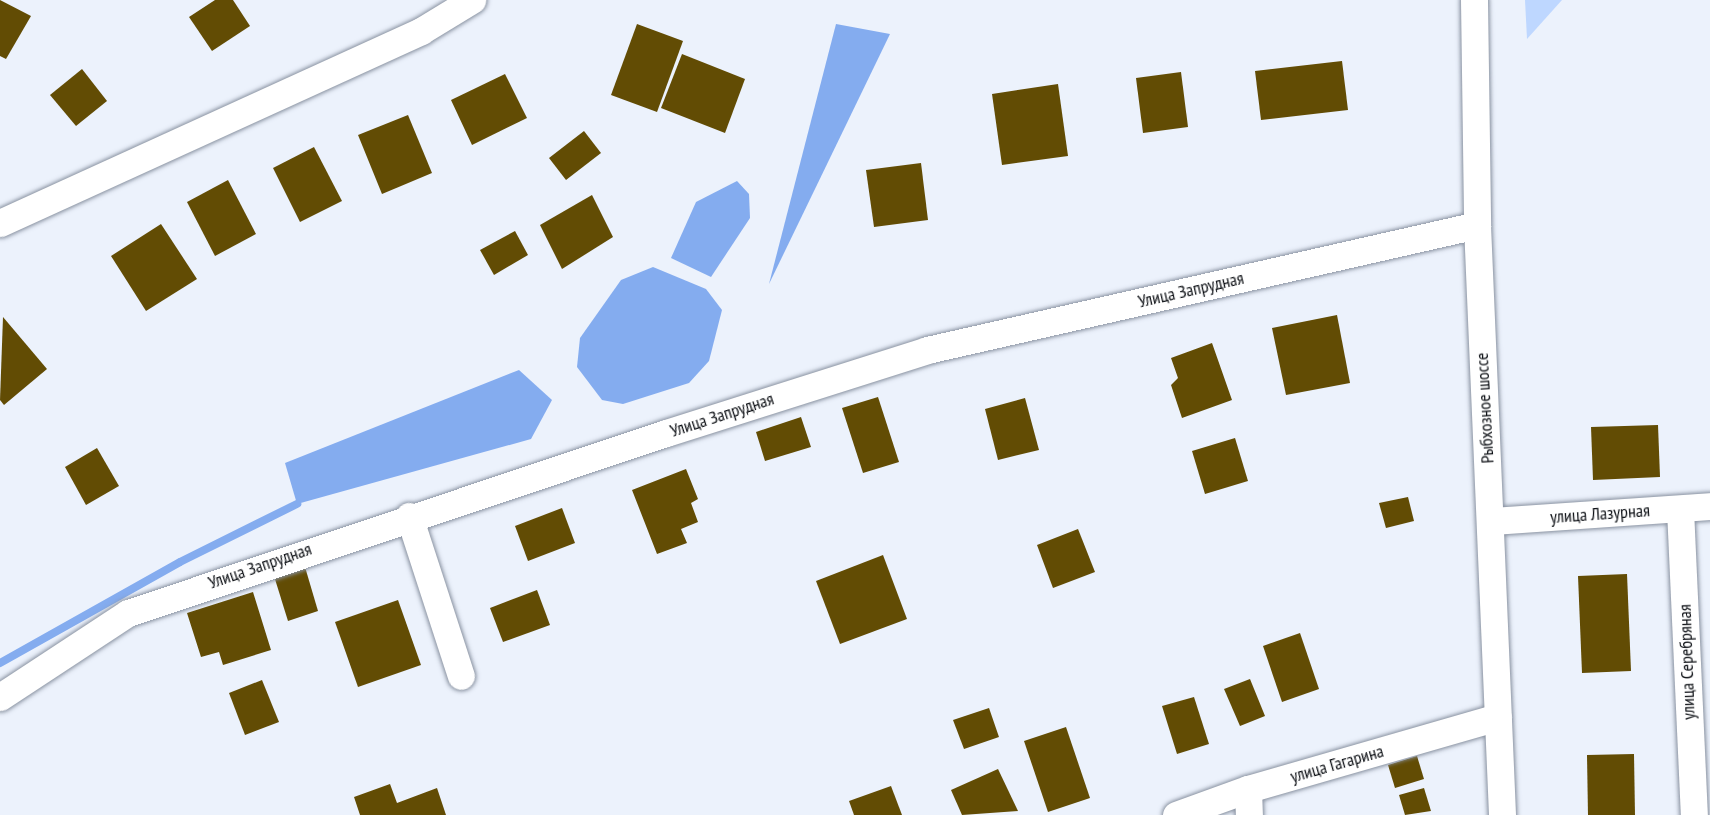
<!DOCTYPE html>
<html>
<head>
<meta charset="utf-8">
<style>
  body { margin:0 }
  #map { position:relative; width:1710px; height:815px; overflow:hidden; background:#ecf2fc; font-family:"PT Sans Narrow",sans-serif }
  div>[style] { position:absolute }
  .green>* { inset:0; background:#bed7ff }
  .water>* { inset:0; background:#84acef }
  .stream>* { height:8px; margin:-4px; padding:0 4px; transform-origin:4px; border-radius:4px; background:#84acef }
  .building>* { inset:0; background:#624c04 }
  .roads { filter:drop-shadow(0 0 2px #8992a1) drop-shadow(0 0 2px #8992a1) }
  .minor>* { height:27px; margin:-13.5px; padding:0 13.5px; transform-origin:13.5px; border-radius:13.5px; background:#fff }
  span { translate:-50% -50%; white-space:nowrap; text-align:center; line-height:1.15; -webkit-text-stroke:6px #fff; paint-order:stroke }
  .street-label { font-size:18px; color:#0b0e13 }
</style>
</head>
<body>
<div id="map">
  <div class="green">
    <i style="clip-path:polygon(1525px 0,1562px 0,1527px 39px)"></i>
  </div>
  <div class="water">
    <i style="clip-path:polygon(836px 24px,890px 34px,769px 284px)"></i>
    <i style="clip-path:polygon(737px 181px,749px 194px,750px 218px,711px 277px,671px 258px,696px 202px)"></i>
    <i style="clip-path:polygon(653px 267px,706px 289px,722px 310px,709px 361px,689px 383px,623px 404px,602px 400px,577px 367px,580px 338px,621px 280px)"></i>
    <i style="clip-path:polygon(519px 370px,552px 400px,531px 439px,297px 504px,285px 463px)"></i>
  </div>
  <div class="stream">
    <i style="left:0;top:663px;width:206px;rotate:-29.3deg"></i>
    <i style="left:180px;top:562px;width:131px;rotate:-26.4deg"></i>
  </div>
  <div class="building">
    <i style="clip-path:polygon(0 0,31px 16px,6px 59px,0 56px)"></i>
    <i style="clip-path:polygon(215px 0,233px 0,250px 26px,212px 51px,189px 17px)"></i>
    <i style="clip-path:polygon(637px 24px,683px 41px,657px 112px,611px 95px)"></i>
    <i style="clip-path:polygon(682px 54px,745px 79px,725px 133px,661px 108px)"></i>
    <i style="clip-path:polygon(1342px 61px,1348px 110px,1261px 120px,1255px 71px)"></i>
    <i style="clip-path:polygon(82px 69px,107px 101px,76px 126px,50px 95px)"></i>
    <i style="clip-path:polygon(1181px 72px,1188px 127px,1143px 133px,1136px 78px)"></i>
    <i style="clip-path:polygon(505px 74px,527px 118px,472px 145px,451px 100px)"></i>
    <i style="clip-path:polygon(1058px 84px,1068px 156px,1002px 165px,992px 94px)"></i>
    <i style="clip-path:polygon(408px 115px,432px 173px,382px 194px,358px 135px)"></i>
    <i style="clip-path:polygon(584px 131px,601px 153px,566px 180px,549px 158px)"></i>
    <i style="clip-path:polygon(314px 147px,342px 201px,300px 222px,273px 168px)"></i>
    <i style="clip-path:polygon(921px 163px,928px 220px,874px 227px,866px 170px)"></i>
    <i style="clip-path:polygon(228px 180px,256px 234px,215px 256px,187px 202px)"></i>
    <i style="clip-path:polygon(592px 195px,613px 237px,562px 269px,540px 225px)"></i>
    <i style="clip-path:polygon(161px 224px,197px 279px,146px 311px,111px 256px)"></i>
    <i style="clip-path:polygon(515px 231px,528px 255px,494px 275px,480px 250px)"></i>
    <i style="clip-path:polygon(1337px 315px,1350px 383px,1286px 395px,1272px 328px)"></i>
    <i style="clip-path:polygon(3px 317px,47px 369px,4px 405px,0 400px)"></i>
    <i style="clip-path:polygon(1212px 343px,1232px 400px,1182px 418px,1171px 385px,1178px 378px,1171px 358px)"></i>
    <i style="clip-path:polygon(878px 397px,899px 462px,863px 473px,842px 408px)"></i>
    <i style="clip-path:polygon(1025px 398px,1039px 450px,998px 460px,985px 409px)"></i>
    <i style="clip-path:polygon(801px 417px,811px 447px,765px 461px,756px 432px)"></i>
    <i style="clip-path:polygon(1658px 425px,1660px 477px,1593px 480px,1591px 427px)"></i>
    <i style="clip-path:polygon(1235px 438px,1248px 481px,1205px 494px,1192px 451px)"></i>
    <i style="clip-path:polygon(97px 448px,119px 486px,86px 505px,65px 467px)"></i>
    <i style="clip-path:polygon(686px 469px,698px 499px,691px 503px,698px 522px,681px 529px,687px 543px,657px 554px,632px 490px)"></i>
    <i style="clip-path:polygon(1408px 497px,1414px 521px,1386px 528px,1379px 503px)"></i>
    <i style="clip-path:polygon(562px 508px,575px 543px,528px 561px,515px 526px)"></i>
    <i style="clip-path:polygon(1078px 529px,1095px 572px,1053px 588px,1037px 545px)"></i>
    <i style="clip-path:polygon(883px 555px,907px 619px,840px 644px,816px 581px)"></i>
    <i style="clip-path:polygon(305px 567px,318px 611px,288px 621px,274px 576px)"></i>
    <i style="clip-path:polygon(1627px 574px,1631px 671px,1582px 673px,1578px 576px)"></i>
    <i style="clip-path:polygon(537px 590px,550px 625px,503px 642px,490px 608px)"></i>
    <i style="clip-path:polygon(253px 592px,271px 650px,223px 665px,219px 652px,201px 657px,187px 613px)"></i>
    <i style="clip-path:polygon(398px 600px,421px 665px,358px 687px,335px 622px)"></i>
    <i style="clip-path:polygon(1300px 633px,1319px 689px,1282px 702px,1263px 646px)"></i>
    <i style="clip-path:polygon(1250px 679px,1265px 716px,1240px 726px,1224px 689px)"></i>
    <i style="clip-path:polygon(262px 680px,279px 722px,245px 735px,229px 693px)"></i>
    <i style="clip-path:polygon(1194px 697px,1209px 744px,1177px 754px,1162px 706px)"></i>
    <i style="clip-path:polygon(989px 708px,999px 737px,964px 749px,953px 720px)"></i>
    <i style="clip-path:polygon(1066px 727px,1090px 798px,1048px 812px,1024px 741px)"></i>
    <i style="clip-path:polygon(1634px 754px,1635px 815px,1588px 815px,1587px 755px)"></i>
    <i style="clip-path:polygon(1417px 756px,1424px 779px,1395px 788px,1388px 765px)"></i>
    <i style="clip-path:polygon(998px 769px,1018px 811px,962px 815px,951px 790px)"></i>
    <i style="clip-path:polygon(390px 784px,397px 803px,437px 788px,446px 815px,360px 815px,354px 797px)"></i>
    <i style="clip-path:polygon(891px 786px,902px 815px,854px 815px,849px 801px)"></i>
    <i style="clip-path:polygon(1424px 788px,1431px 811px,1405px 815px,1399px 795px)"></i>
  </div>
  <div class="roads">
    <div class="minor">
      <i style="left:1474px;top:0;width:225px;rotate:89.2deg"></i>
      <i style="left:1477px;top:225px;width:591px;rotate:87.57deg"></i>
      <i style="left:0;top:223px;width:463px;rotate:-24.5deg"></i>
      <i style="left:421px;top:31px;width:60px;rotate:-31.3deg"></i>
      <i style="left:1680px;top:509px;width:306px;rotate:87.4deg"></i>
      <i style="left:409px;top:516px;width:168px;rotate:72deg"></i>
      <i style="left:1491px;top:521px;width:220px;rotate:-3.9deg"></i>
      <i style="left:0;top:697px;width:153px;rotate:-33.3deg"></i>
      <i style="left:128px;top:613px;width:567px;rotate:-18.5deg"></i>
      <i style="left:666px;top:433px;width:274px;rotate:-17.6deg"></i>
      <i style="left:927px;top:350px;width:564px;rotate:-12.8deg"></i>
      <i style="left:1248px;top:789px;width:26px;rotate:88deg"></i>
      <i style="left:1176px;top:815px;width:77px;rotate:-19.9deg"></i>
      <i style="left:1248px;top:789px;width:260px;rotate:-16.1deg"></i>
    </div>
  </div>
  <div class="street-label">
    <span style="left:1191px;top:290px;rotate:-13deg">Улица Запрудная</span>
    <span style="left:1485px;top:408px;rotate:-93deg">Рыбхозное шоссе</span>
    <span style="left:722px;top:415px;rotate:-18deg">Улица Запрудная</span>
    <span style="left:1600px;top:514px;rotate:-4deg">улица Лазурная</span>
    <span style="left:260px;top:566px;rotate:-19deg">Улица Запрудная</span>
    <span style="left:1687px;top:662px;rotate:-92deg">улица Серебряная</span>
    <span style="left:1337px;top:764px;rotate:-16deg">улица Гагарина</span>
  </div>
</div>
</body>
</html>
